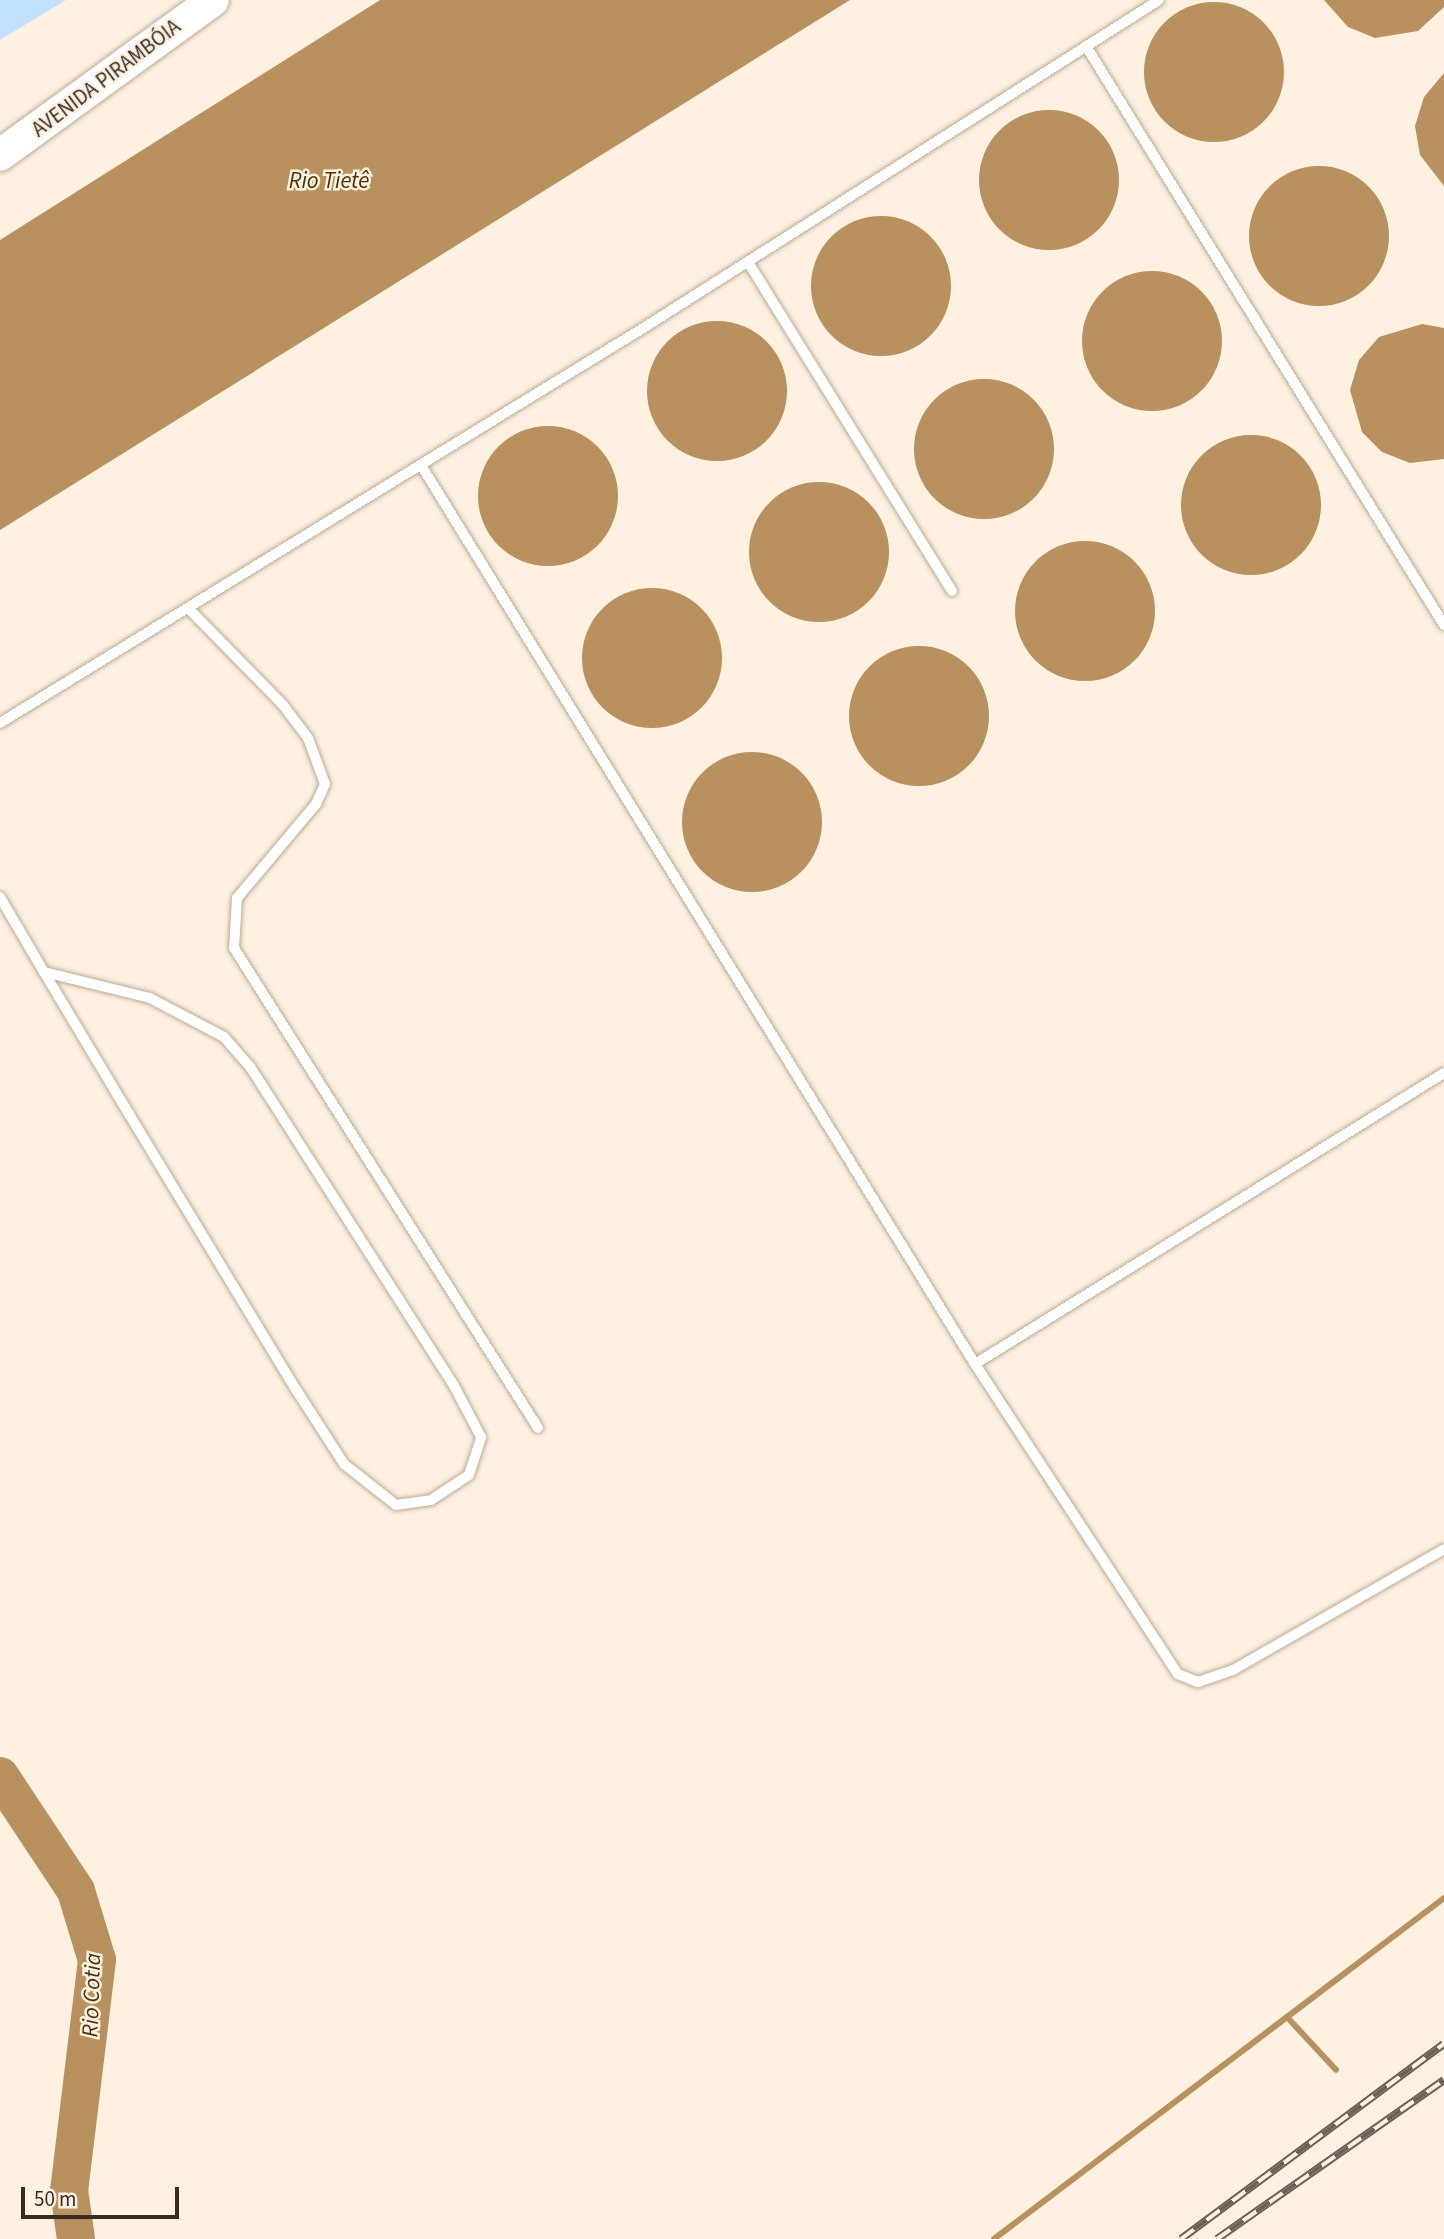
<!DOCTYPE html>
<html>
<head>
<meta charset="utf-8">
<style>
  body { margin:0 }
  #map { position:relative; width:1444px; height:2239px; overflow:hidden; background:#fef1e2; font-family:"Source Sans 3",sans-serif }
  div>[style] { position:absolute }
  .water>* { inset:0; background:#b9915e }
  .round { border-radius:50% }
  .stream>* { height:6px; margin:-3px; padding:0 3px; transform-origin:3px; border-radius:3px; background:#b9915e }
  .river>* { height:38px; margin:-19px; padding:0 19px; transform-origin:19px; border-radius:19px; background:#b9915e }
  .building>* { inset:0; background:#c3e0fc }
  .roads { filter:drop-shadow(0 0 2px #beaa92) drop-shadow(0 0 2px #beaa92) }
  .service>* { height:10px; margin:-5px; padding:0 5px; transform-origin:5px; border-radius:5px; background:#fff }
  .secondary>* { height:32px; margin:-16px; padding:0 16px; transform-origin:16px; border-radius:16px; background:#fff }
  .rail>* { height:8px; margin-top:-4px; transform-origin:0; background:repeating-linear-gradient(90deg,#fef1e2 0 16px,#6b6156 0 32px); box-sizing:border-box; border-block:2px solid #6b6156 }
  span { translate:-50% -50%; white-space:nowrap; text-align:center; line-height:1.15; -webkit-text-stroke:5px #fef1e2; paint-order:stroke }
  .street-label { font-size:21px; color:#352d23 }
  .water-label { font-size:23px; color:#4e3207; font-style:italic }
  .scale { position:absolute; left:21px; top:2187px; width:158px; height:32px; box-sizing:border-box; border:4px solid #352d23; border-top:0; padding-left:9px; font-size:21px; line-height:24px; white-space:nowrap; color:#352d23; -webkit-text-stroke:5px #fef1e2; paint-order:stroke }
</style>
</head>
<body>
<div id="map">
  <div class="water">
    <i style="clip-path:polygon(380px 0,850px 0,0 530px,0 240px)"></i>
    <i style="clip-path:polygon(1324px 0,1444px 0,1444px 7px,1418px 31px,1375px 38px,1348px 27px)"></i>
    <i class="round" style="left:1144px;top:2px;width:140px;height:140px"></i>
    <i style="clip-path:polygon(1444px 73px,1444px 186px,1420px 155px,1415px 126px,1424px 97px)"></i>
    <i class="round" style="left:979px;top:110px;width:140px;height:140px"></i>
    <i class="round" style="left:1249px;top:166px;width:140px;height:140px"></i>
    <i class="round" style="left:811px;top:216px;width:140px;height:140px"></i>
    <i class="round" style="left:1082px;top:271px;width:140px;height:140px"></i>
    <i class="round" style="left:647px;top:321px;width:140px;height:140px"></i>
    <i style="clip-path:polygon(1422px 324px,1444px 328px,1444px 459px,1410px 463px,1382px 452px,1362px 432px,1350px 390px,1359px 360px,1379px 337px)"></i>
    <i class="round" style="left:914px;top:379px;width:140px;height:140px"></i>
    <i class="round" style="left:478px;top:426px;width:140px;height:140px"></i>
    <i class="round" style="left:1181px;top:435px;width:140px;height:140px"></i>
    <i class="round" style="left:749px;top:482px;width:140px;height:140px"></i>
    <i class="round" style="left:1015px;top:541px;width:140px;height:140px"></i>
    <i class="round" style="left:582px;top:588px;width:140px;height:140px"></i>
    <i class="round" style="left:849px;top:646px;width:140px;height:140px"></i>
    <i class="round" style="left:682px;top:752px;width:140px;height:140px"></i>
  </div>
  <div class="stream">
    <i style="left:1287px;top:2017px;width:72px;rotate:47.2deg"></i>
    <i style="left:994px;top:2239px;width:565px;rotate:-37.15deg"></i>
  </div>
  <div class="river">
    <i style="left:0;top:1776px;width:138px;rotate:56.5deg"></i>
    <i style="left:76px;top:1891px;width:72px;rotate:73.1deg"></i>
    <i style="left:97px;top:1960px;width:232px;rotate:96.9deg"></i>
    <i style="left:69px;top:2190px;width:49px;rotate:81.9deg"></i>
  </div>
  <div class="building">
    <i style="clip-path:polygon(0 0,66px 0,0 40px)"></i>
  </div>
  <div class="roads">
    <div class="service">
      <i style="left:1086px;top:46px;width:681px;rotate:58.27deg"></i>
      <i style="left:748px;top:262px;width:387px;rotate:58.2deg"></i>
      <i style="left:421px;top:465px;width:1056px;rotate:58.36deg"></i>
      <i style="left:975px;top:1364px;width:371px;rotate:56.8deg"></i>
      <i style="left:1178px;top:1674px;width:22px;rotate:22deg"></i>
      <i style="left:1198px;top:1682px;width:37px;rotate:-19deg"></i>
      <i style="left:1233px;top:1670px;width:243px;rotate:-29.8deg"></i>
      <i style="left:190px;top:610px;width:133px;rotate:45.6deg"></i>
      <i style="left:283px;top:705px;width:41px;rotate:52.9deg"></i>
      <i style="left:308px;top:738px;width:49px;rotate:69.7deg"></i>
      <i style="left:325px;top:784px;width:22px;rotate:114deg"></i>
      <i style="left:316px;top:804px;width:123px;rotate:130deg"></i>
      <i style="left:237px;top:898px;width:50px;rotate:93.4deg"></i>
      <i style="left:234px;top:948px;width:568px;rotate:57.65deg"></i>
      <i style="left:0;top:723px;width:757px;rotate:-31.55deg"></i>
      <i style="left:645px;top:327px;width:609px;rotate:-32.46deg"></i>
      <i style="left:0;top:897px;width:87px;rotate:59.6deg"></i>
      <i style="left:44px;top:972px;width:165px;rotate:59.1deg"></i>
      <i style="left:129px;top:1114px;width:324px;rotate:58.8deg"></i>
      <i style="left:297px;top:1391px;width:87px;rotate:57.2deg"></i>
      <i style="left:344px;top:1464px;width:66px;rotate:38.3deg"></i>
      <i style="left:396px;top:1505px;width:35px;rotate:-8deg"></i>
      <i style="left:431px;top:1500px;width:45px;rotate:-33.3deg"></i>
      <i style="left:469px;top:1475px;width:40px;rotate:-72deg"></i>
      <i style="left:481px;top:1437px;width:60px;rotate:-117.8deg"></i>
      <i style="left:453px;top:1384px;width:375px;rotate:-122.6deg"></i>
      <i style="left:251px;top:1068px;width:41px;rotate:-131.1deg"></i>
      <i style="left:224px;top:1037px;width:84px;rotate:-152.2deg"></i>
      <i style="left:150px;top:998px;width:109px;rotate:-166.2deg"></i>
      <i style="left:975px;top:1364px;width:552px;rotate:-31.82deg"></i>
    </div>
    <div class="secondary">
      <i style="left:0;top:155px;width:263px;rotate:-36deg"></i>
    </div>
  </div>
  <div class="rail">
    <i style="left:1181px;top:2239px;width:327px;rotate:-36.6deg"></i>
    <i style="left:1217px;top:2239px;width:277px;rotate:-35deg"></i>
  </div>
  <div class="street-label">
    <span style="left:106px;top:78px;rotate:-37deg">AVENIDA PIRAMBÓIA</span>
  </div>
  <div class="water-label">
    <span style="left:329px;top:181px">Rio Tietê</span>
    <span style="left:92px;top:1995px;rotate:-88deg">Rio Cotia</span>
  </div>
  <div class="scale">50 m</div>
</div>
</body>
</html>
